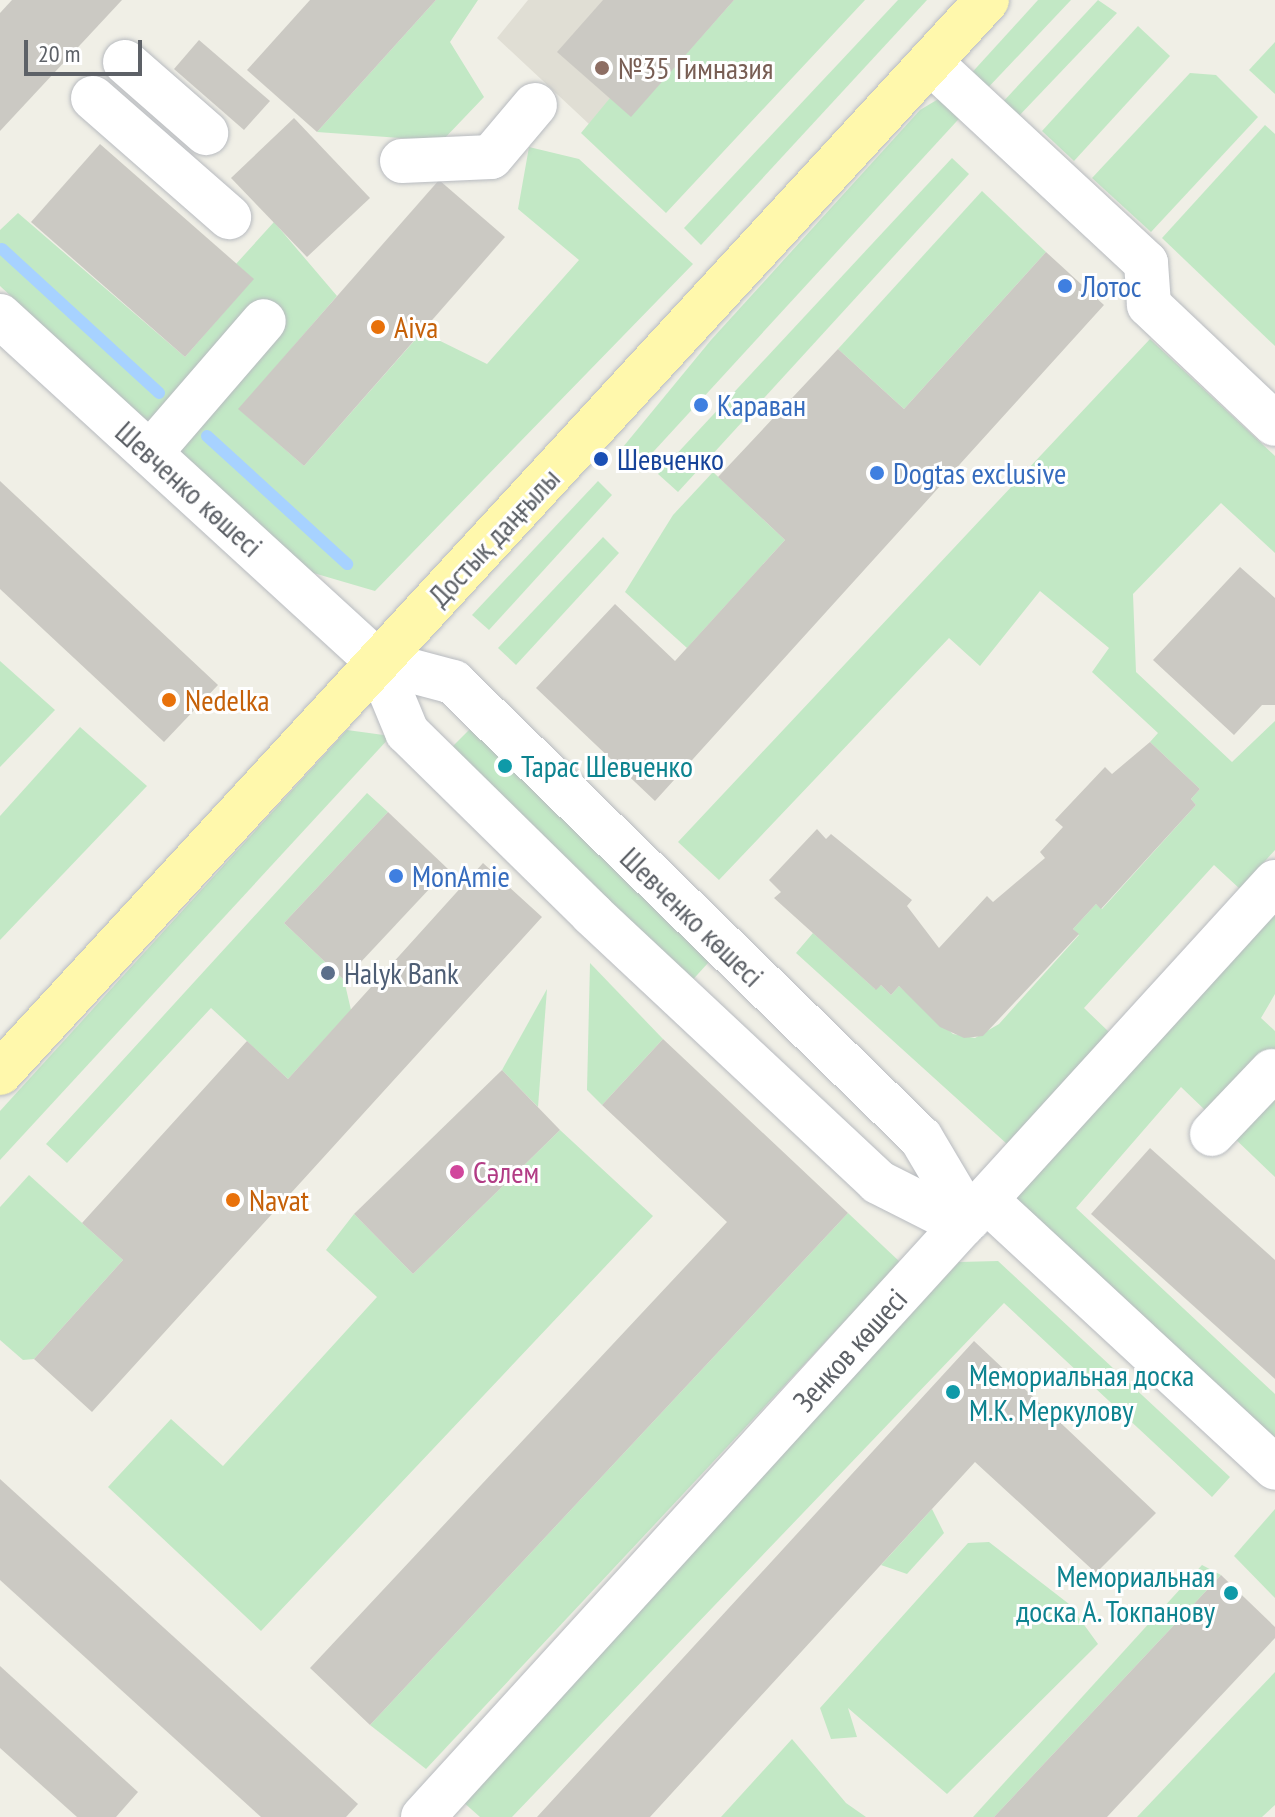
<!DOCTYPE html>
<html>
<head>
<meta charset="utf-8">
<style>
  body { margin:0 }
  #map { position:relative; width:1275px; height:1817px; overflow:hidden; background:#f0efe6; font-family:"PT Sans Narrow",sans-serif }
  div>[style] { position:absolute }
  .education>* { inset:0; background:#e0ded4 }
  .green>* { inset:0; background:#c2e8c5 }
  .stream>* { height:12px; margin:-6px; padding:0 6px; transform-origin:6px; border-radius:6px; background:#a7d2ff }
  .building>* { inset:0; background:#cbc9c3 }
  .roads { filter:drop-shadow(0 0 2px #b8bbc0) drop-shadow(0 0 2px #b8bbc0) }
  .minor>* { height:44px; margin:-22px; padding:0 22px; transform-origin:22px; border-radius:22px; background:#fff }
  .major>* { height:44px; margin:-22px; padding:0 22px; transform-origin:22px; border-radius:22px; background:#fff8ac }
  .dots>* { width:22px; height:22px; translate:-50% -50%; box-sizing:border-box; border:4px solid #fff; border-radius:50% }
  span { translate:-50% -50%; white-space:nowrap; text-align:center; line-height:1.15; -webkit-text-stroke:6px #fff; paint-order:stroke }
  .education-label { font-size:30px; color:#785e54 }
  .left { translate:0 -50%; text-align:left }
  .shop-label { font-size:30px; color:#366cbe }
  .food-label { font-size:30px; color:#c56008 }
  .transit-label { font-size:30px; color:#164399 }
  .street-label { font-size:30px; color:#5d6167 }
  .culture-label { font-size:30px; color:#0d838f }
  .right { translate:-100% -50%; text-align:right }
  .service-label { font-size:30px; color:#4e5e75 }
  .hotel-label { font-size:30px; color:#b23c85 }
  .scale { position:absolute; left:24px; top:40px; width:118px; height:36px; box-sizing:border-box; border:4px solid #5d6167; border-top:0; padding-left:10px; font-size:24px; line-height:28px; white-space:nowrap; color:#5d6167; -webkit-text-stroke:6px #fff; paint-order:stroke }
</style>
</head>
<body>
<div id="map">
  <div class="education">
    <i style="clip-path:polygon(528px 0,734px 0,631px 117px,610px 99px,589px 124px,497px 38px)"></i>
  </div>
  <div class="green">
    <i style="clip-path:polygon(436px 0,478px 0,450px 42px,484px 97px,442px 141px,317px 132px)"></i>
    <i style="clip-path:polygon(734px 0,865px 0,666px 213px,581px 133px,610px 98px,631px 116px)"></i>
    <i style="clip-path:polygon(898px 0,927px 0,701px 245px,684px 228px)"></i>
    <i style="clip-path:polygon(1038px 0,1071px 0,983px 93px,967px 78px)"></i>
    <i style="clip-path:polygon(1098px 0,1117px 13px,1016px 119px,1000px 105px)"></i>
    <i style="clip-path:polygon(1138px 26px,1170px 56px,1074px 161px,1042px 131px)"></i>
    <i style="clip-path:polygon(1275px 42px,1275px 94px,1249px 70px)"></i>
    <i style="clip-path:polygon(1190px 73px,1216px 75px,1258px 117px,1151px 232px,1092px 178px)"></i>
    <i style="clip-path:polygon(940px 98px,967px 110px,643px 463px,623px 447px,711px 340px,920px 110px)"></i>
    <i style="clip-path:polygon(1265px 125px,1275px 134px,1275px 346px,1162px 238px)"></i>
    <i style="clip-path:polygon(529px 147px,579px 159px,693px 264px,375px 591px,310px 572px,0 286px,0 230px,18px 213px,185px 357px,253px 279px,236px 264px,274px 222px,337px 296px,239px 409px,304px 466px,422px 332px,487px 364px,579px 260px,518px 209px)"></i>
    <i style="clip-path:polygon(952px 158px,969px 174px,678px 492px,658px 474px)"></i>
    <i style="clip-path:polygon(982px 191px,1046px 252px,904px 409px,838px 349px)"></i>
    <i style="clip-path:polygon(1150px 339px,1275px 456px,1275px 553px,1221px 503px,1133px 594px,1136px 672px,1232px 762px,1275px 721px,1275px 850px,1240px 889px,1214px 865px,1084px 1008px,1109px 1032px,1007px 1144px,796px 953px,813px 933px,875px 989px,881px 985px,891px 995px,899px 986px,953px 1034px,975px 1038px,999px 1024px,1079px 935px,1073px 929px,1096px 904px,1102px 909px,1196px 805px,1191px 799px,1200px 789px,1150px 742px,1158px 733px,1092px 672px,1109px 648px,1040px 591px,980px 666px,949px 638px,719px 880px,678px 842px)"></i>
    <i style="clip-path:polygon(713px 472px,785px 540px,687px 648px,625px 592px,673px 515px)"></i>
    <i style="clip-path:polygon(598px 481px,612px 495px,489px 630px,472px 615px)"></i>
    <i style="clip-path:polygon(603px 537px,619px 553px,516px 665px,498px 648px)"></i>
    <i style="clip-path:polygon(0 661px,55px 710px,0 767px)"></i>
    <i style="clip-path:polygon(477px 722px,717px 953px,688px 985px,447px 752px)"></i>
    <i style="clip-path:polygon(80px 727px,147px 786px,0 940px,0 816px)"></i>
    <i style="clip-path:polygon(347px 730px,391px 736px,0 1160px,0 1111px)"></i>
    <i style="clip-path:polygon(367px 793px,388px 812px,284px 923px,344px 980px,351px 1010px,288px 1079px,211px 1008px,67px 1163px,46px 1144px)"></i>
    <i style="clip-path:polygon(1275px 908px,1275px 994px,1261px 1018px,1275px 1031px,1275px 1177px,1181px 1087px,1076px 1208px,1275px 1394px,1275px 1444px,1011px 1199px)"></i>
    <i style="clip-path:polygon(590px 963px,663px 1039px,602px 1105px,587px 1090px)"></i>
    <i style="clip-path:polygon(547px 989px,538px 1107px,502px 1070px)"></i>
    <i style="clip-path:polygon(560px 1130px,653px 1216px,261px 1631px,108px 1487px,171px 1419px,223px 1466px,377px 1297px,326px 1250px,354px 1214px,413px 1274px)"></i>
    <i style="clip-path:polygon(29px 1175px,123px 1260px,34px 1359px,23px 1360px,0 1340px,0 1207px)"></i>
    <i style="clip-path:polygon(848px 1213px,900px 1262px,426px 1769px,370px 1725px)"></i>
    <i style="clip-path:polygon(998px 1261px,1230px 1477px,1212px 1497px,1004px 1303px,512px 1817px,480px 1817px,462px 1801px,959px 1262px)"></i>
    <i style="clip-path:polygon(932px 1509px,944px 1533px,907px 1574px,881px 1565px)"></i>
    <i style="clip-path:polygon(1275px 1509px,1275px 1598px,1234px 1556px)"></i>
    <i style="clip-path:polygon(989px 1542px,1069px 1604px,1098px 1644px,947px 1794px,848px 1708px,857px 1737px,831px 1739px,820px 1708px,968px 1543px)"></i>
    <i style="clip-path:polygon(1202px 1565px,1221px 1575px,994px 1817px,973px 1817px)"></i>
    <i style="clip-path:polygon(1275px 1672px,1275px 1805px,1262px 1817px,1137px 1817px)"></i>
    <i style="clip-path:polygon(792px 1739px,846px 1803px,866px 1817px,721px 1817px)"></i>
  </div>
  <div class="stream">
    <i style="left:2px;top:249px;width:213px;rotate:42.5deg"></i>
    <i style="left:207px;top:436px;width:190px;rotate:42.4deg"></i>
  </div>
  <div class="building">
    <i style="clip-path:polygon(12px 0,122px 0,0 131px,0 13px)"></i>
    <i style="clip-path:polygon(310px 0,436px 0,317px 132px,247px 70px)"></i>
    <i style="clip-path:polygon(603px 0,734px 0,631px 117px,557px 52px)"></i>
    <i style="clip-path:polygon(199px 40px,270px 101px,244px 130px,174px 69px)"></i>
    <i style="clip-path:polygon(294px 118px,370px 198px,307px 257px,231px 178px)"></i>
    <i style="clip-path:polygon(100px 144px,254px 279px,185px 357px,31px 222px)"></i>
    <i style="clip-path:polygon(439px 180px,505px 237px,304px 466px,238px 409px)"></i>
    <i style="clip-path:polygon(1046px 252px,1104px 305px,655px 801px,536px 688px,615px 604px,675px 661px,785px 540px,718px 477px,838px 349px,904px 409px)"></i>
    <i style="clip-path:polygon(0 481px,218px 685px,164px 742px,0 589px)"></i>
    <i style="clip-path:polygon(1240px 567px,1275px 598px,1275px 705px,1262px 705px,1234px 735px,1153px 660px)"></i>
    <i style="clip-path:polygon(1150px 742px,1200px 789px,1191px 799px,1196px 805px,1101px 909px,1096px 904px,1073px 929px,1079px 934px,983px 1036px,964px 1038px,940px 1027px,899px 986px,891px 995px,881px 985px,876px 990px,774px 898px,781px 892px,769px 880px,817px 829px,826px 839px,831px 834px,912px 900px,907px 906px,939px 948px,987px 896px,993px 902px,1045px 858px,1040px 852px,1063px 827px,1055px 820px,1105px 767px,1112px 774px)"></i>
    <i style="clip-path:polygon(388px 812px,448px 869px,344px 980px,284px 923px)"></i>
    <i style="clip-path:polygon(483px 863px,542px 917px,92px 1412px,34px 1359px,123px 1260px,82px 1223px,247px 1041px,288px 1079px)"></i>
    <i style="clip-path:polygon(663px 1039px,848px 1213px,370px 1725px,310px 1668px,727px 1222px,602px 1105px)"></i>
    <i style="clip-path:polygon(502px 1070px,560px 1130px,413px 1274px,354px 1214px)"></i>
    <i style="clip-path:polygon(1150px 1148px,1275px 1260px,1275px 1379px,1091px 1214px)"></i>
    <i style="clip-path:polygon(974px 1341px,1156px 1513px,1096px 1573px,975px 1462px,650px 1817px,537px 1817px)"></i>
    <i style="clip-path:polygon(0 1479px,358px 1804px,346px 1817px,261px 1817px,0 1580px)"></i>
    <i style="clip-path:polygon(1221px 1575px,1275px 1627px,1275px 1638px,1107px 1817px,994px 1817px)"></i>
    <i style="clip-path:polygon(0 1666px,138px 1792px,116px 1817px,77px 1817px,0 1748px)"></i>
  </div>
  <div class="roads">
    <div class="minor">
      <i style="left:125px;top:62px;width:108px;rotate:41.2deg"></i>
      <i style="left:930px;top:62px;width:295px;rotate:42.9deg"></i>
      <i style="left:1146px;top:263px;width:42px;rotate:85.9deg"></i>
      <i style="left:1149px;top:305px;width:173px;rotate:43.4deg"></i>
      <i style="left:93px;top:98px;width:181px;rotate:41.2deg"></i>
      <i style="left:402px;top:161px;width:89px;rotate:-2.6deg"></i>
      <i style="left:491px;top:157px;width:68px;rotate:-49.8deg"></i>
      <i style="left:0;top:316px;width:512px;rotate:42.47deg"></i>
      <i style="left:378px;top:662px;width:76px;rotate:67.5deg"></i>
      <i style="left:407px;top:732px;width:260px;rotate:44.5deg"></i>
      <i style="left:592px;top:914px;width:392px;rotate:43.1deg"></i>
      <i style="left:878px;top:1182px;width:95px;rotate:26.8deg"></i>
      <i style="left:150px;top:453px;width:174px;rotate:-49.2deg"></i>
      <i style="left:378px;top:662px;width:78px;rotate:14.9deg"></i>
      <i style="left:453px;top:682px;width:653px;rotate:44.26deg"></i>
      <i style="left:921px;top:1138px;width:94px;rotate:59.3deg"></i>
      <i style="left:1212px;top:1134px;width:87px;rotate:-46.4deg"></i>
      <i style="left:986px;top:1200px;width:394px;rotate:42.8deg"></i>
      <i style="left:423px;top:1817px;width:1265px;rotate:-47.66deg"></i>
    </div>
    <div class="major">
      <i style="left:0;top:1073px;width:1458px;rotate:-47.39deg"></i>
    </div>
  </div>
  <div class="dots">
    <i style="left:602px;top:68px;background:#8d6e63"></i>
    <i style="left:1065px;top:286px;background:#3f7fe0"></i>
    <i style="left:378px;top:327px;background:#e8710a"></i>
    <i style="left:701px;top:405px;background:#3f7fe0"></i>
    <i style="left:601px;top:459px;background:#1a4fb4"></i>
    <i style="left:877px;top:473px;background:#3f7fe0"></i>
    <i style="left:169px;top:700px;background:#e8710a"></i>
    <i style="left:505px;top:766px;background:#0f9aa8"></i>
    <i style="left:396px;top:876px;background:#3f7fe0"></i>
    <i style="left:328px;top:973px;background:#5c6f8a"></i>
    <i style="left:457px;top:1172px;background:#d1479c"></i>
    <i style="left:233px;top:1200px;background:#e8710a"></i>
    <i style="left:953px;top:1392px;background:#0f9aa8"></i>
    <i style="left:1231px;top:1593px;background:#0f9aa8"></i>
  </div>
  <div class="education-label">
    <span class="left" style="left:618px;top:68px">№35 Гимназия</span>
  </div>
  <div class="shop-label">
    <span class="left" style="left:1081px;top:286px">Лотос</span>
    <span class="left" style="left:717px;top:405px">Караван</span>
    <span class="left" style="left:893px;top:473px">Dogtas exclusive</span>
    <span class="left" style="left:412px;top:876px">MonAmie</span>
  </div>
  <div class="food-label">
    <span class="left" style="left:394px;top:327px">Aiva</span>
    <span class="left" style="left:185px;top:700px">Nedelka</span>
    <span class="left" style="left:249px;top:1200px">Navat</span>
  </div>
  <div class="transit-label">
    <span class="left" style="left:617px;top:459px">Шевченко</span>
  </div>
  <div class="street-label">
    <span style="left:189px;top:489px;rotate:42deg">Шевченко көшесі</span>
    <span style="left:494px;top:537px;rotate:-47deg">Достық даңғылы</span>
    <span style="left:692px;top:917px;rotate:44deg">Шевченко көшесі</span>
    <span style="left:850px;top:1350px;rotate:-48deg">Зенков көшесі</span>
  </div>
  <div class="culture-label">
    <span class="left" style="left:521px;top:766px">Тарас Шевченко</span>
    <span class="left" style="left:969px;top:1392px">Мемориальная доска<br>М.К. Меркулову</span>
    <span class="right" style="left:1215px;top:1593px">Мемориальная<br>доска А. Токпанову</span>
  </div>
  <div class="service-label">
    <span class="left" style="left:344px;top:973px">Halyk Bank</span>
  </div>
  <div class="hotel-label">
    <span class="left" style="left:473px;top:1172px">Сәлем</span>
  </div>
  <div class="scale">20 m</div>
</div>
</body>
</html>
